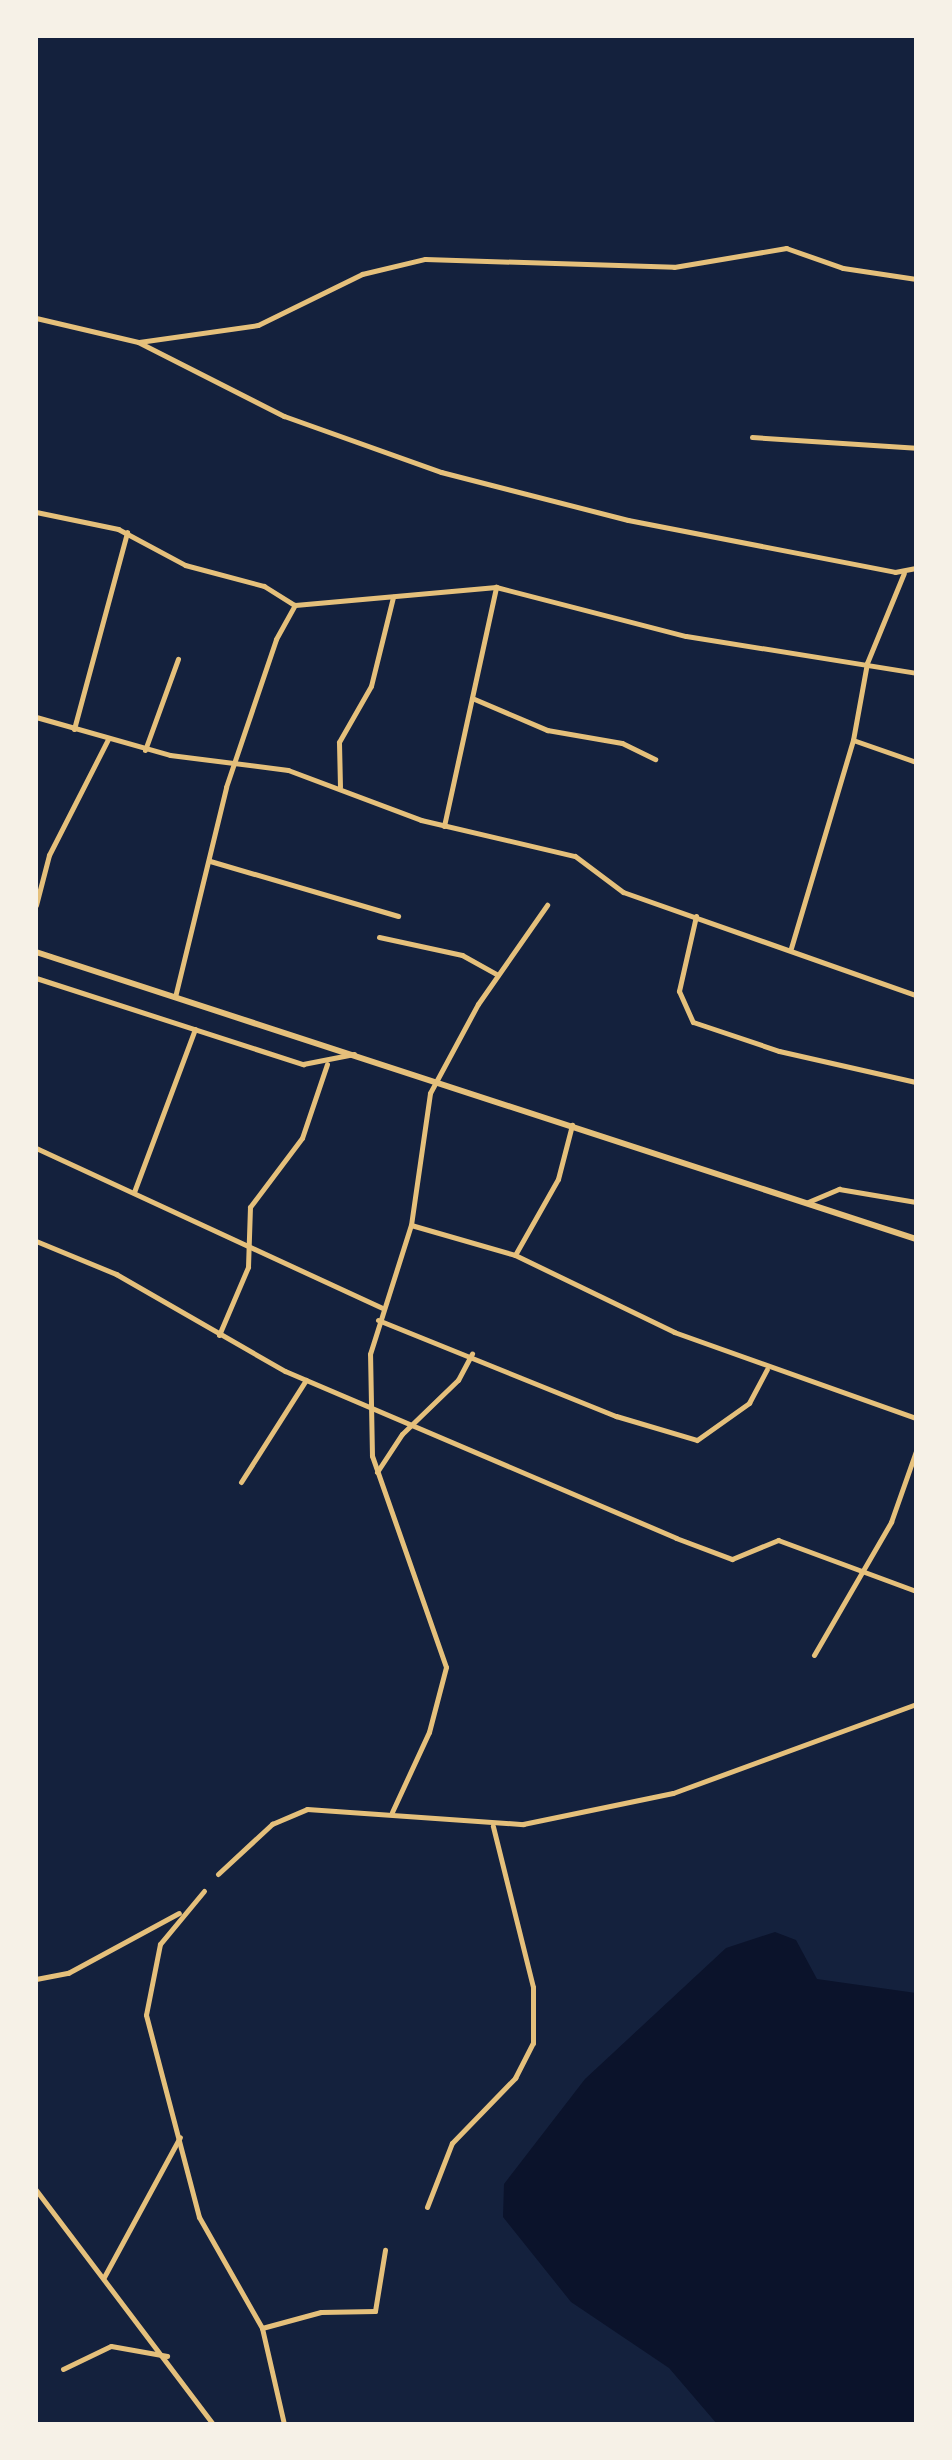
<!DOCTYPE html>
<html>
<head>
<meta charset="utf-8">
<style>
  body { margin:0 }
  #map { position:relative; width:952px; height:2460px; overflow:hidden; background:#14213d; font-family:Arial,sans-serif }
  div>[style] { position:absolute }
  .water>* { inset:0; background:#0b132b }
  .minor>* { height:5px; margin:-2.5px; padding:0 2.5px; transform-origin:2.5px; border-radius:2.5px; background:#e5c07b }
  .tertiary>* { height:6px; margin:-3px; padding:0 3px; transform-origin:3px; border-radius:3px; background:#e5c07b }
  span { translate:-50% -50%; white-space:nowrap; text-align:center; line-height:1.15; -webkit-text-stroke:6px #f6f1e7; paint-order:stroke }
  .frame { position:absolute; inset:0; border:38px solid #f6f1e7; pointer-events:none }
</style>
</head>
<body>
<div id="map">
  <div class="water">
    <i style="clip-path:polygon(775px 1932px,796px 1940px,817px 1979px,916px 1993px,916px 2424px,717px 2424px,669px 2368px,571px 2302px,503px 2217px,504px 2184px,585px 2079px,726px 1948px)"></i>
  </div>
  <div class="minor">
    <i style="left:36px;top:318px;width:105px;rotate:13.2deg"></i>
    <i style="left:138px;top:342px;width:164px;rotate:26.9deg"></i>
    <i style="left:284px;top:416px;width:167px;rotate:19.6deg"></i>
    <i style="left:441px;top:472px;width:193px;rotate:14.4deg"></i>
    <i style="left:628px;top:520px;width:272px;rotate:11deg"></i>
    <i style="left:895px;top:572px;width:21px;rotate:-11deg"></i>
    <i style="left:139px;top:342px;width:120px;rotate:-8.1deg"></i>
    <i style="left:258px;top:325px;width:116px;rotate:-26.1deg"></i>
    <i style="left:362px;top:274px;width:65px;rotate:-13.4deg"></i>
    <i style="left:425px;top:259px;width:249px;rotate:1.8deg"></i>
    <i style="left:674px;top:267px;width:114px;rotate:-9.6deg"></i>
    <i style="left:786px;top:248px;width:60px;rotate:19.3deg"></i>
    <i style="left:843px;top:268px;width:74px;rotate:8.6deg"></i>
    <i style="left:752px;top:437px;width:164px;rotate:3.8deg"></i>
    <i style="left:36px;top:512px;width:84px;rotate:11.7deg"></i>
    <i style="left:118px;top:529px;width:76px;rotate:28.2deg"></i>
    <i style="left:185px;top:565px;width:82px;rotate:14.9deg"></i>
    <i style="left:264px;top:586px;width:36px;rotate:32deg"></i>
    <i style="left:472px;top:698px;width:82px;rotate:23.1deg"></i>
    <i style="left:547px;top:730px;width:76px;rotate:9.8deg"></i>
    <i style="left:622px;top:743px;width:37px;rotate:26deg"></i>
    <i style="left:36px;top:717px;width:139px;rotate:15.8deg"></i>
    <i style="left:170px;top:755px;width:119px;rotate:7.2deg"></i>
    <i style="left:288px;top:770px;width:142px;rotate:20.6deg"></i>
    <i style="left:421px;top:820px;width:158px;rotate:13.2deg"></i>
    <i style="left:575px;top:856px;width:60px;rotate:36.9deg"></i>
    <i style="left:623px;top:892px;width:311px;rotate:19.4deg"></i>
    <i style="left:74px;top:729px;width:204px;rotate:-74.9deg"></i>
    <i style="left:853px;top:740px;width:67px;rotate:19.2deg"></i>
    <i style="left:145px;top:750px;width:97px;rotate:-70.1deg"></i>
    <i style="left:340px;top:787px;width:45px;rotate:-91.3deg"></i>
    <i style="left:339px;top:742px;width:64px;rotate:-60.3deg"></i>
    <i style="left:371px;top:686px;width:92px;rotate:-76.1deg"></i>
    <i style="left:444px;top:826px;width:245px;rotate:-77.7deg"></i>
    <i style="left:210px;top:861px;width:196px;rotate:16.3deg"></i>
    <i style="left:36px;top:905px;width:52px;rotate:-75.4deg"></i>
    <i style="left:49px;top:855px;width:130px;rotate:-63deg"></i>
    <i style="left:696px;top:916px;width:77px;rotate:102.8deg"></i>
    <i style="left:679px;top:991px;width:34px;rotate:66deg"></i>
    <i style="left:693px;top:1022px;width:91px;rotate:18.6deg"></i>
    <i style="left:779px;top:1051px;width:140px;rotate:12.8deg"></i>
    <i style="left:379px;top:937px;width:85px;rotate:12.2deg"></i>
    <i style="left:462px;top:955px;width:41px;rotate:29.1deg"></i>
    <i style="left:791px;top:948px;width:217px;rotate:-73.4deg"></i>
    <i style="left:853px;top:740px;width:78px;rotate:-79.7deg"></i>
    <i style="left:867px;top:663px;width:97px;rotate:-67.7deg"></i>
    <i style="left:36px;top:978px;width:281px;rotate:17.9deg"></i>
    <i style="left:303px;top:1064px;width:52px;rotate:-11.1deg"></i>
    <i style="left:175px;top:997px;width:216px;rotate:-76.3deg"></i>
    <i style="left:226px;top:787px;width:156px;rotate:-71.3deg"></i>
    <i style="left:276px;top:639px;width:39px;rotate:-61deg"></i>
    <i style="left:295px;top:605px;width:202px;rotate:-5.1deg"></i>
    <i style="left:496px;top:587px;width:196px;rotate:14.5deg"></i>
    <i style="left:686px;top:636px;width:233px;rotate:9.1deg"></i>
    <i style="left:36px;top:1148px;width:381px;rotate:24.8deg"></i>
    <i style="left:134px;top:1192px;width:174px;rotate:-69.5deg"></i>
    <i style="left:808px;top:1202px;width:34px;rotate:-23deg"></i>
    <i style="left:839px;top:1189px;width:78px;rotate:9.6deg"></i>
    <i style="left:411px;top:1225px;width:108px;rotate:16.1deg"></i>
    <i style="left:515px;top:1255px;width:177px;rotate:25.8deg"></i>
    <i style="left:674px;top:1332px;width:257px;rotate:19.6deg"></i>
    <i style="left:36px;top:1241px;width:87px;rotate:22.4deg"></i>
    <i style="left:116px;top:1274px;width:195px;rotate:29.9deg"></i>
    <i style="left:285px;top:1371px;width:425px;rotate:23.1deg"></i>
    <i style="left:676px;top:1538px;width:60px;rotate:20.6deg"></i>
    <i style="left:732px;top:1559px;width:50px;rotate:-22.4deg"></i>
    <i style="left:778px;top:1540px;width:147px;rotate:20.3deg"></i>
    <i style="left:515px;top:1255px;width:87px;rotate:-60.5deg"></i>
    <i style="left:558px;top:1179px;width:56px;rotate:-75.5deg"></i>
    <i style="left:378px;top:1320px;width:257px;rotate:22deg"></i>
    <i style="left:616px;top:1416px;width:84px;rotate:16.5deg"></i>
    <i style="left:697px;top:1440px;width:64px;rotate:-35.4deg"></i>
    <i style="left:749px;top:1403px;width:38px;rotate:-62deg"></i>
    <i style="left:219px;top:1335px;width:74px;rotate:-66.9deg"></i>
    <i style="left:248px;top:1267px;width:60px;rotate:-88.1deg"></i>
    <i style="left:250px;top:1207px;width:86px;rotate:-53deg"></i>
    <i style="left:302px;top:1138px;width:78px;rotate:-71.3deg"></i>
    <i style="left:377px;top:1472px;width:45px;rotate:-56.7deg"></i>
    <i style="left:402px;top:1434px;width:78px;rotate:-44deg"></i>
    <i style="left:458px;top:1380px;width:30px;rotate:-62deg"></i>
    <i style="left:241px;top:1482px;width:121px;rotate:-57.5deg"></i>
    <i style="left:814px;top:1655px;width:154px;rotate:-59.9deg"></i>
    <i style="left:891px;top:1522px;width:75px;rotate:-70.6deg"></i>
    <i style="left:392px;top:1812px;width:88px;rotate:-65.2deg"></i>
    <i style="left:429px;top:1732px;width:67px;rotate:-75.3deg"></i>
    <i style="left:446px;top:1667px;width:224px;rotate:-109.3deg"></i>
    <i style="left:372px;top:1456px;width:102px;rotate:-91.1deg"></i>
    <i style="left:370px;top:1354px;width:135px;rotate:-72.4deg"></i>
    <i style="left:411px;top:1225px;width:133px;rotate:-81.8deg"></i>
    <i style="left:430px;top:1093px;width:101px;rotate:-61.7deg"></i>
    <i style="left:478px;top:1004px;width:121px;rotate:-55.1deg"></i>
    <i style="left:218px;top:1874px;width:74px;rotate:-42.8deg"></i>
    <i style="left:272px;top:1824px;width:38px;rotate:-23deg"></i>
    <i style="left:307px;top:1809px;width:217px;rotate:4deg"></i>
    <i style="left:523px;top:1824px;width:153px;rotate:-11.7deg"></i>
    <i style="left:673px;top:1793px;width:259px;rotate:-20.1deg"></i>
    <i style="left:204px;top:1891px;width:69px;rotate:129.7deg"></i>
    <i style="left:160px;top:1944px;width:72px;rotate:101.2deg"></i>
    <i style="left:146px;top:2015px;width:209px;rotate:75.3deg"></i>
    <i style="left:199px;top:2217px;width:128px;rotate:60.4deg"></i>
    <i style="left:262px;top:2328px;width:98px;rotate:77.1deg"></i>
    <i style="left:36px;top:1979px;width:33px;rotate:-11deg"></i>
    <i style="left:68px;top:1973px;width:126px;rotate:-28.4deg"></i>
    <i style="left:36px;top:2190px;width:293px;rotate:52.9deg"></i>
    <i style="left:427px;top:2207px;width:69px;rotate:-68.7deg"></i>
    <i style="left:452px;top:2143px;width:91px;rotate:-45.9deg"></i>
    <i style="left:515px;top:2078px;width:39px;rotate:-63deg"></i>
    <i style="left:533px;top:2043px;width:56px;rotate:-90deg"></i>
    <i style="left:533px;top:1987px;width:166px;rotate:-104deg"></i>
    <i style="left:104px;top:2277px;width:159px;rotate:-61.5deg"></i>
    <i style="left:262px;top:2328px;width:61px;rotate:-15.2deg"></i>
    <i style="left:321px;top:2312px;width:54px;rotate:-1.1deg"></i>
    <i style="left:375px;top:2311px;width:62px;rotate:-80.7deg"></i>
    <i style="left:63px;top:2369px;width:53px;rotate:-25.6deg"></i>
    <i style="left:111px;top:2346px;width:57px;rotate:10.1deg"></i>
  </div>
  <div class="tertiary">
    <i style="left:36px;top:952px;width:926px;rotate:18.06deg"></i>
  </div>
  <div class="frame"></div>
</div>
</body>
</html>
